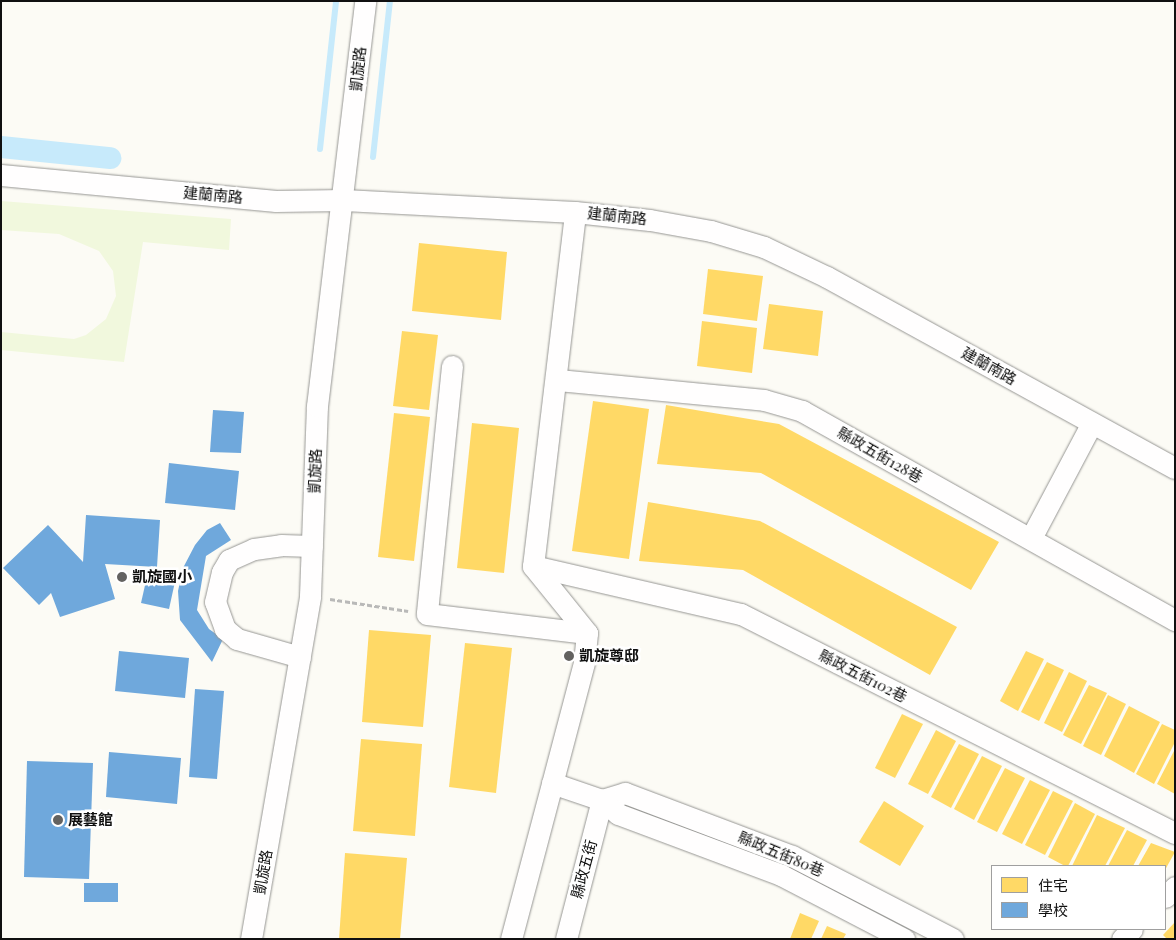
<!DOCTYPE html>
<html>
<head>
<meta charset="utf-8">
<style>
  body { margin:0 }
  #map { position:relative; width:1176px; height:940px; overflow:hidden; background:#fcfbf5; font-family:"Playfair Display","Noto Sans TC",serif }
  div>[style] { position:absolute }
  .pitch>* { inset:0; background:#f1f8dd }
  .homes>* { inset:0; background:#ffd966 }
  .schools>* { inset:0; background:#6fa8dc }
  .stream>* { height:6px; margin:-3px; padding:0 3px; transform-origin:3px; border-radius:3px; background:#c7eafb }
  .canal>* { height:22px; margin:-11px; padding:0 11px; transform-origin:11px; border-radius:11px; background:#c7eafb }
  .path>* { height:3px; margin-top:-1.5px; transform-origin:0; background:repeating-linear-gradient(90deg,#b9b9b8 0 5px,transparent 0 7.5px) }
  .roads { filter:drop-shadow(0 0 1px #969693) drop-shadow(0 0 1px #969693) }
  .minor>* { height:21px; margin:-10.5px; padding:0 10.5px; transform-origin:10.5px; border-radius:10.5px; background:#fffefe }
  .dots>* { width:14px; height:14px; translate:-50% -50%; box-sizing:border-box; border:2px solid #fff; border-radius:50% }
  span { translate:-50% -50%; white-space:nowrap; text-align:center; line-height:1.15; -webkit-text-stroke:5px #fff; paint-order:stroke }
  .street-label { font-size:15px; color:#101010 }
  .poi-label { font-size:15px; color:#101010; font-weight:700 }
  .left { translate:0 -50%; text-align:left }
  .frame { position:absolute; inset:0; border:2px solid #101010; pointer-events:none }
  .legend { position:absolute; left:991px; top:865px; width:175px; height:65px; box-sizing:border-box; background:#fff; border:1px solid #9f9f9f; margin:0; padding:6px 9px; list-style:none; font-size:15px; color:#101010 }
  .legend li { display:flex; align-items:center; gap:10px; height:25px }
  .legend b { width:25px; border:1px solid #9f9f9f }
</style>
</head>
<body>
<div id="map">
  <div class="pitch">
    <i style="clip-path:polygon(1px 201px,231px 219px,229px 250px,143px 242px,124px 362px,1px 350px,1px 332px,74px 339px,86px 335px,106px 319px,116px 296px,113px 271px,99px 251px,59px 234px,1px 230px)"></i>
  </div>
  <div class="homes">
    <i style="clip-path:polygon(419px 243px,507px 252px,501px 320px,412px 311px)"></i>
    <i style="clip-path:polygon(708px 269px,763px 276px,757px 321px,703px 314px)"></i>
    <i style="clip-path:polygon(769px 304px,823px 311px,818px 356px,763px 349px)"></i>
    <i style="clip-path:polygon(702px 321px,757px 328px,752px 373px,697px 366px)"></i>
    <i style="clip-path:polygon(402px 331px,438px 335px,429px 410px,393px 406px)"></i>
    <i style="clip-path:polygon(593px 401px,649px 409px,629px 559px,572px 551px)"></i>
    <i style="clip-path:polygon(666px 405px,779px 424px,999px 542px,971px 590px,761px 473px,657px 464px)"></i>
    <i style="clip-path:polygon(394px 413px,430px 417px,414px 561px,378px 557px)"></i>
    <i style="clip-path:polygon(472px 423px,519px 428px,504px 573px,457px 568px)"></i>
    <i style="clip-path:polygon(648px 502px,760px 521px,957px 627px,930px 675px,743px 570px,639px 561px)"></i>
    <i style="clip-path:polygon(369px 630px,431px 635px,423px 727px,362px 722px)"></i>
    <i style="clip-path:polygon(465px 643px,512px 648px,496px 793px,449px 787px)"></i>
    <i style="clip-path:polygon(1026px 651px,1044px 659px,1018px 711px,1000px 701px)"></i>
    <i style="clip-path:polygon(1047px 662px,1064px 670px,1039px 721px,1021px 712px)"></i>
    <i style="clip-path:polygon(1069px 672px,1087px 681px,1062px 732px,1044px 723px)"></i>
    <i style="clip-path:polygon(1089px 685px,1107px 693px,1081px 744px,1063px 735px)"></i>
    <i style="clip-path:polygon(1108px 695px,1126px 704px,1101px 755px,1083px 746px)"></i>
    <i style="clip-path:polygon(1129px 706px,1160px 722px,1134px 773px,1104px 756px)"></i>
    <i style="clip-path:polygon(902px 714px,923px 724px,895px 778px,875px 768px)"></i>
    <i style="clip-path:polygon(1162px 724px,1175px 730px,1175px 742px,1154px 784px,1136px 774px)"></i>
    <i style="clip-path:polygon(936px 730px,956px 741px,928px 794px,908px 784px)"></i>
    <i style="clip-path:polygon(361px 739px,422px 744px,415px 836px,353px 831px)"></i>
    <i style="clip-path:polygon(959px 744px,979px 754px,951px 808px,931px 797px)"></i>
    <i style="clip-path:polygon(1175px 749px,1175px 794px,1157px 784px)"></i>
    <i style="clip-path:polygon(982px 756px,1002px 766px,974px 820px,954px 809px)"></i>
    <i style="clip-path:polygon(1005px 768px,1025px 778px,997px 832px,977px 822px)"></i>
    <i style="clip-path:polygon(1030px 780px,1050px 790px,1022px 844px,1002px 834px)"></i>
    <i style="clip-path:polygon(1053px 791px,1073px 801px,1045px 855px,1025px 845px)"></i>
    <i style="clip-path:polygon(884px 801px,924px 826px,900px 866px,859px 842px)"></i>
    <i style="clip-path:polygon(1075px 803px,1095px 814px,1068px 866px,1065px 866px,1048px 857px)"></i>
    <i style="clip-path:polygon(1097px 815px,1125px 828px,1105px 866px,1072px 866px)"></i>
    <i style="clip-path:polygon(1127px 830px,1147px 840px,1133px 866px,1108px 866px)"></i>
    <i style="clip-path:polygon(1151px 843px,1175px 852px,1165px 870px,1165px 866px,1138px 866px)"></i>
    <i style="clip-path:polygon(345px 853px,407px 858px,400px 939px,339px 939px)"></i>
    <i style="clip-path:polygon(800px 913px,819px 921px,811px 939px,790px 939px)"></i>
    <i style="clip-path:polygon(1175px 922px,1175px 939px,1167px 939px,1163px 935px)"></i>
    <i style="clip-path:polygon(827px 926px,846px 934px,843px 939px,821px 939px)"></i>
  </div>
  <div class="schools">
    <i style="clip-path:polygon(213px 410px,244px 412px,241px 453px,210px 452px)"></i>
    <i style="clip-path:polygon(169px 463px,239px 471px,235px 510px,165px 503px)"></i>
    <i style="clip-path:polygon(86px 515px,160px 520px,157px 567px,105px 564px,115px 599px,60px 617px,51px 593px,39px 605px,3px 568px,48px 525px,83px 562px)"></i>
    <i style="clip-path:polygon(220px 523px,231px 540px,206px 556px,197px 610px,209px 629px,223px 639px,212px 662px,180px 620px,178px 591px,183px 568px,195px 545px,207px 530px)"></i>
    <i style="clip-path:polygon(148px 572px,176px 577px,169px 609px,141px 603px)"></i>
    <i style="clip-path:polygon(119px 651px,189px 658px,185px 698px,115px 691px)"></i>
    <i style="clip-path:polygon(195px 689px,224px 691px,217px 779px,189px 777px)"></i>
    <i style="clip-path:polygon(109px 752px,181px 758px,177px 804px,106px 797px)"></i>
    <i style="clip-path:polygon(27px 761px,93px 763px,89px 879px,24px 877px)"></i>
    <i style="clip-path:polygon(84px 883px,118px 883px,118px 902px,84px 902px)"></i>
  </div>
  <div class="stream">
    <i style="left:320px;top:149px;width:149px;rotate:-83.8deg"></i>
    <i style="left:373px;top:157px;width:157px;rotate:-83.8deg"></i>
  </div>
  <div class="canal">
    <i style="left:1px;top:147px;width:110px;rotate:5.8deg"></i>
  </div>
  <div class="path">
    <i style="left:330px;top:599px;width:79px;rotate:8.7deg"></i>
  </div>
  <div class="roads">
    <div class="minor">
      <i style="left:1px;top:175px;width:276px;rotate:5.4deg"></i>
      <i style="left:276px;top:201px;width:68px;rotate:-0.8deg"></i>
      <i style="left:344px;top:200px;width:231px;rotate:3deg"></i>
      <i style="left:575px;top:212px;width:75px;rotate:6.1deg"></i>
      <i style="left:650px;top:220px;width:62px;rotate:10.2deg"></i>
      <i style="left:711px;top:231px;width:55px;rotate:16.8deg"></i>
      <i style="left:764px;top:247px;width:70px;rotate:25.5deg"></i>
      <i style="left:827px;top:277px;width:397px;rotate:28.8deg"></i>
      <i style="left:452px;top:366px;width:249px;rotate:95.8deg"></i>
      <i style="left:427px;top:614px;width:161px;rotate:6.8deg"></i>
      <i style="left:558px;top:380px;width:207px;rotate:5.5deg"></i>
      <i style="left:764px;top:400px;width:40px;rotate:16deg"></i>
      <i style="left:802px;top:411px;width:428px;rotate:29.3deg"></i>
      <i style="left:1031px;top:538px;width:130px;rotate:-62.1deg"></i>
      <i style="left:533px;top:566px;width:213px;rotate:13deg"></i>
      <i style="left:741px;top:614px;width:486px;rotate:26.8deg"></i>
      <i style="left:300px;top:657px;width:66px;rotate:-164.1deg"></i>
      <i style="left:237px;top:639px;width:16px;rotate:-140deg"></i>
      <i style="left:225px;top:629px;width:29px;rotate:-110deg"></i>
      <i style="left:215px;top:602px;width:31px;rotate:-77deg"></i>
      <i style="left:222px;top:572px;width:14px;rotate:-60deg"></i>
      <i style="left:229px;top:560px;width:27px;rotate:-24deg"></i>
      <i style="left:254px;top:549px;width:27px;rotate:-8deg"></i>
      <i style="left:281px;top:545px;width:31px;rotate:2deg"></i>
      <i style="left:552px;top:783px;width:53px;rotate:18.8deg"></i>
      <i style="left:602px;top:800px;width:21px;rotate:41deg"></i>
      <i style="left:618px;top:814px;width:174px;rotate:20.5deg"></i>
      <i style="left:781px;top:875px;width:139px;rotate:27.5deg"></i>
      <i style="left:602px;top:800px;width:24px;rotate:-17deg"></i>
      <i style="left:625px;top:793px;width:178px;rotate:20.7deg"></i>
      <i style="left:792px;top:856px;width:181px;rotate:27.3deg"></i>
      <i style="left:1165px;top:897px;width:14px;rotate:-45deg"></i>
      <i style="left:251px;top:939px;width:348px;rotate:-80.2deg"></i>
      <i style="left:310px;top:596px;width:190px;rotate:-87.9deg"></i>
      <i style="left:317px;top:406px;width:408px;rotate:-83.2deg"></i>
      <i style="left:511px;top:939px;width:286px;rotate:-75.2deg"></i>
      <i style="left:584px;top:662px;width:29px;rotate:-84deg"></i>
      <i style="left:587px;top:633px;width:86px;rotate:-128.9deg"></i>
      <i style="left:533px;top:566px;width:356px;rotate:-83.2deg"></i>
      <i style="left:566px;top:939px;width:144px;rotate:-75.5deg"></i>
      <i style="left:1122px;top:939px;width:14px;rotate:-45deg"></i>
    </div>
  </div>
  <div class="dots">
    <i style="left:122px;top:577px;background:#636260"></i>
    <i style="left:569px;top:656px;background:#636260"></i>
    <i style="left:58px;top:820px;background:#636260"></i>
  </div>
  <div class="street-label">
    <span style="left:358px;top:69px;rotate:-84deg">凱旋路</span>
    <span style="left:213px;top:195px;rotate:5deg">建蘭南路</span>
    <span style="left:617px;top:216px;rotate:6deg">建蘭南路</span>
    <span style="left:989px;top:366px;rotate:29deg">建蘭南路</span>
    <span style="left:880px;top:455px;rotate:30deg">縣政五街128巷</span>
    <span style="left:315px;top:471px;rotate:-88deg">凱旋路</span>
    <span style="left:863px;top:676px;rotate:27deg">縣政五街102巷</span>
    <span style="left:781px;top:854px;rotate:23deg">縣政五街80巷</span>
    <span style="left:584px;top:869px;rotate:-75deg">縣政五街</span>
    <span style="left:263px;top:872px;rotate:-80deg">凱旋路</span>
  </div>
  <div class="poi-label">
    <span class="left" style="left:132px;top:577px">凱旋國小</span>
    <span class="left" style="left:579px;top:656px">凱旋尊邸</span>
    <span class="left" style="left:68px;top:820px">展藝館</span>
  </div>
  <div class="frame"></div>
  <ul class="legend">
  <li><b style="height:14px;background:#ffd966"></b>住宅</li>
  <li><b style="height:14px;background:#6fa8dc"></b>學校</li>
  </ul>
</div>
</body>
</html>
